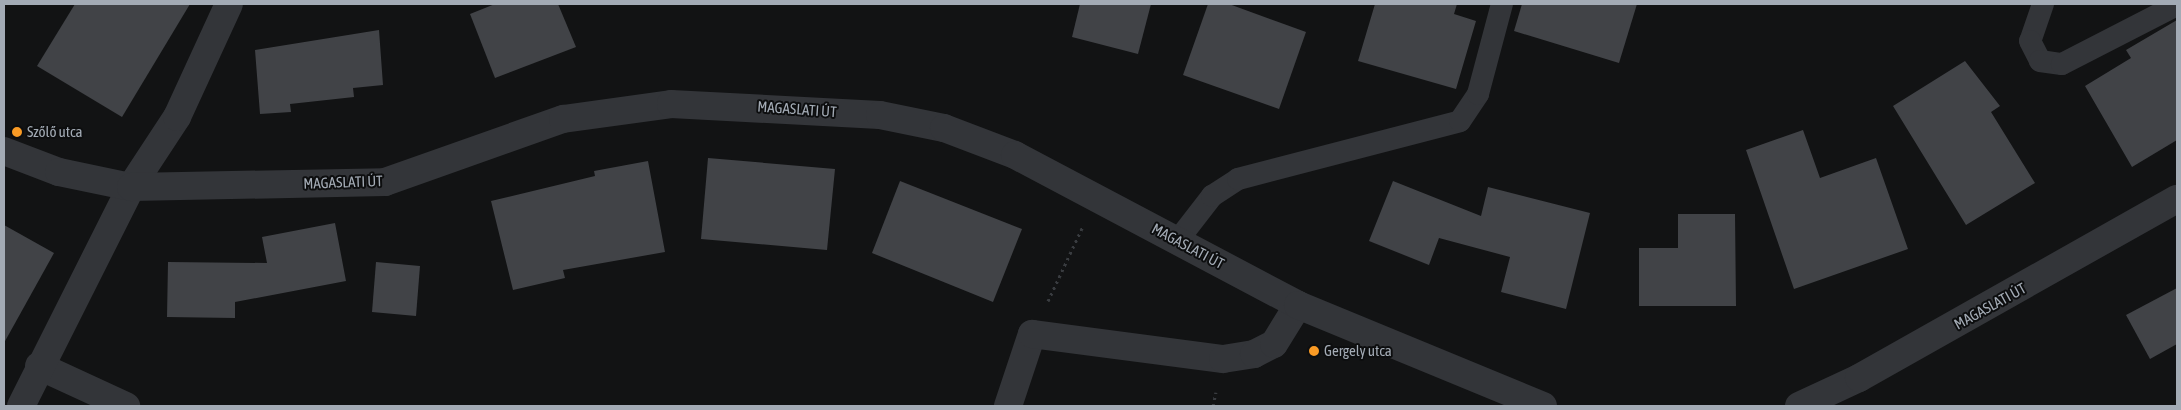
<!DOCTYPE html>
<html>
<head>
<meta charset="utf-8">
<style>
  body { margin:0 }
  #map { position:relative; width:2181px; height:410px; overflow:hidden; background:#121314; font-family:"Asap Condensed",sans-serif }
  div>[style] { position:absolute }
  .building>* { inset:0; background:#414347 }
  .path>* { height:3px; margin-top:-1.5px; transform-origin:0; background:repeating-linear-gradient(90deg,#393c40 0 2.5px,transparent 0 6.5px) }
  .service>* { height:22px; margin:-11px; padding:0 11px; transform-origin:11px; border-radius:11px; background:#333539 }
  .minor>* { height:28px; margin:-14px; padding:0 14px; transform-origin:14px; border-radius:14px; background:#333539 }
  .tertiary>* { height:28px; margin:-14px; padding:0 14px; transform-origin:14px; border-radius:14px; background:#333539 }
  .dots>* { width:14px; height:14px; translate:-50% -50%; box-sizing:border-box; border:2px solid #0d0e0f; border-radius:50% }
  span { translate:-50% -50%; white-space:nowrap; text-align:center; line-height:1.15; -webkit-text-stroke:4px #0d0e0f; paint-order:stroke }
  .street-label { font-size:15px; color:#a3abb5 }
  .poi-label { font-size:15px; color:#a3abb5 }
  .left { translate:0 -50%; text-align:left }
  .frame { position:absolute; inset:0; border:5px solid #a3abb5; pointer-events:none }
</style>
</head>
<body>
<div id="map">
  <div class="building">
    <i style="clip-path:polygon(75px 4px,190px 4px,122px 117px,37px 66px)"></i>
    <i style="clip-path:polygon(495px 4px,558px 4px,576px 47px,495px 78px,470px 14px)"></i>
    <i style="clip-path:polygon(1080px 4px,1151px 4px,1138px 54px,1072px 37px)"></i>
    <i style="clip-path:polygon(1208px 4px,1229px 4px,1306px 32px,1279px 109px,1183px 75px)"></i>
    <i style="clip-path:polygon(1375px 4px,1457px 4px,1454px 14px,1476px 21px,1456px 89px,1358px 61px)"></i>
    <i style="clip-path:polygon(1522px 4px,1637px 4px,1619px 63px,1514px 31px)"></i>
    <i style="clip-path:polygon(2177px 20px,2177px 140px,2132px 167px,2085px 86px,2131px 58px,2126px 50px)"></i>
    <i style="clip-path:polygon(379px 30px,383px 85px,353px 88px,354px 97px,290px 104px,291px 112px,260px 114px,255px 50px)"></i>
    <i style="clip-path:polygon(1965px 61px,2000px 106px,1991px 112px,2035px 183px,1966px 225px,1893px 106px)"></i>
    <i style="clip-path:polygon(1803px 130px,1820px 178px,1876px 158px,1908px 249px,1794px 289px,1746px 150px)"></i>
    <i style="clip-path:polygon(708px 158px,835px 169px,827px 250px,701px 239px)"></i>
    <i style="clip-path:polygon(648px 161px,665px 252px,563px 270px,565px 278px,513px 290px,491px 201px,595px 176px,594px 171px)"></i>
    <i style="clip-path:polygon(900px 181px,1022px 229px,993px 302px,872px 253px)"></i>
    <i style="clip-path:polygon(1393px 181px,1481px 216px,1488px 187px,1590px 213px,1566px 309px,1501px 292px,1510px 257px,1439px 238px,1429px 265px,1369px 241px)"></i>
    <i style="clip-path:polygon(1678px 214px,1735px 214px,1736px 306px,1639px 306px,1639px 248px,1678px 248px)"></i>
    <i style="clip-path:polygon(335px 223px,346px 281px,235px 302px,235px 318px,167px 317px,168px 262px,267px 263px,262px 237px)"></i>
    <i style="clip-path:polygon(4px 225px,54px 253px,4px 343px)"></i>
    <i style="clip-path:polygon(376px 262px,420px 266px,416px 316px,372px 312px)"></i>
    <i style="clip-path:polygon(2177px 288px,2177px 344px,2150px 359px,2126px 315px)"></i>
  </div>
  <div class="path">
    <i style="left:1048px;top:301px;width:81px;rotate:-65deg"></i>
    <i style="left:1213px;top:406px;width:14px;rotate:-78deg"></i>
  </div>
  <div class="service">
    <i style="left:2043px;top:4px;width:39px;rotate:109deg"></i>
    <i style="left:2030px;top:41px;width:22px;rotate:63deg"></i>
    <i style="left:2040px;top:61px;width:22px;rotate:8deg"></i>
    <i style="left:2062px;top:64px;width:129px;rotate:-27.2deg"></i>
    <i style="left:1178px;top:240px;width:56px;rotate:-52.3deg"></i>
    <i style="left:1212px;top:196px;width:31px;rotate:-33deg"></i>
    <i style="left:1238px;top:179px;width:229px;rotate:-14.6deg"></i>
    <i style="left:1460px;top:121px;width:32px;rotate:-56deg"></i>
    <i style="left:1478px;top:94px;width:93px;rotate:-75.1deg"></i>
  </div>
  <div class="minor">
    <i style="left:39px;top:366px;width:96px;rotate:24.7deg"></i>
    <i style="left:21px;top:406px;width:245px;rotate:-63.3deg"></i>
    <i style="left:131px;top:187px;width:84px;rotate:-56.7deg"></i>
    <i style="left:177px;top:117px;width:124px;rotate:-65.3deg"></i>
    <i style="left:1008px;top:406px;width:76px;rotate:-71.6deg"></i>
    <i style="left:1032px;top:334px;width:193px;rotate:7.5deg"></i>
    <i style="left:1223px;top:359px;width:31px;rotate:-9deg"></i>
    <i style="left:1254px;top:354px;width:22px;rotate:-27deg"></i>
    <i style="left:1274px;top:344px;width:46px;rotate:-58.4deg"></i>
  </div>
  <div class="tertiary">
    <i style="left:4px;top:151px;width:59px;rotate:20.9deg"></i>
    <i style="left:59px;top:172px;width:74px;rotate:11.8deg"></i>
    <i style="left:131px;top:187px;width:254px;rotate:-1.1deg"></i>
    <i style="left:385px;top:182px;width:189px;rotate:-19.5deg"></i>
    <i style="left:563px;top:119px;width:109px;rotate:-7.9deg"></i>
    <i style="left:671px;top:104px;width:209px;rotate:3deg"></i>
    <i style="left:880px;top:115px;width:65px;rotate:11.5deg"></i>
    <i style="left:944px;top:128px;width:76px;rotate:20.8deg"></i>
    <i style="left:1015px;top:155px;width:320px;rotate:27.9deg"></i>
    <i style="left:1298px;top:305px;width:265px;rotate:22.4deg"></i>
    <i style="left:1799px;top:406px;width:66px;rotate:-25deg"></i>
    <i style="left:1859px;top:378px;width:365px;rotate:-29.4deg"></i>
  </div>
  <div class="dots">
    <i style="left:17px;top:132px;background:#fa9b25"></i>
    <i style="left:1314px;top:351px;background:#fa9b25"></i>
  </div>
  <div class="street-label">
    <span style="left:797px;top:109px;rotate:4deg">MAGASLATI ÚT</span>
    <span style="left:343px;top:182px;rotate:-2deg">MAGASLATI ÚT</span>
    <span style="left:1188px;top:246px;rotate:28deg">MAGASLATI ÚT</span>
    <span style="left:1990px;top:306px;rotate:-29deg">MAGASLATI ÚT</span>
  </div>
  <div class="poi-label">
    <span class="left" style="left:27px;top:132px">Szőlő utca</span>
    <span class="left" style="left:1324px;top:351px">Gergely utca</span>
  </div>
  <div class="frame"></div>
</div>
</body>
</html>
